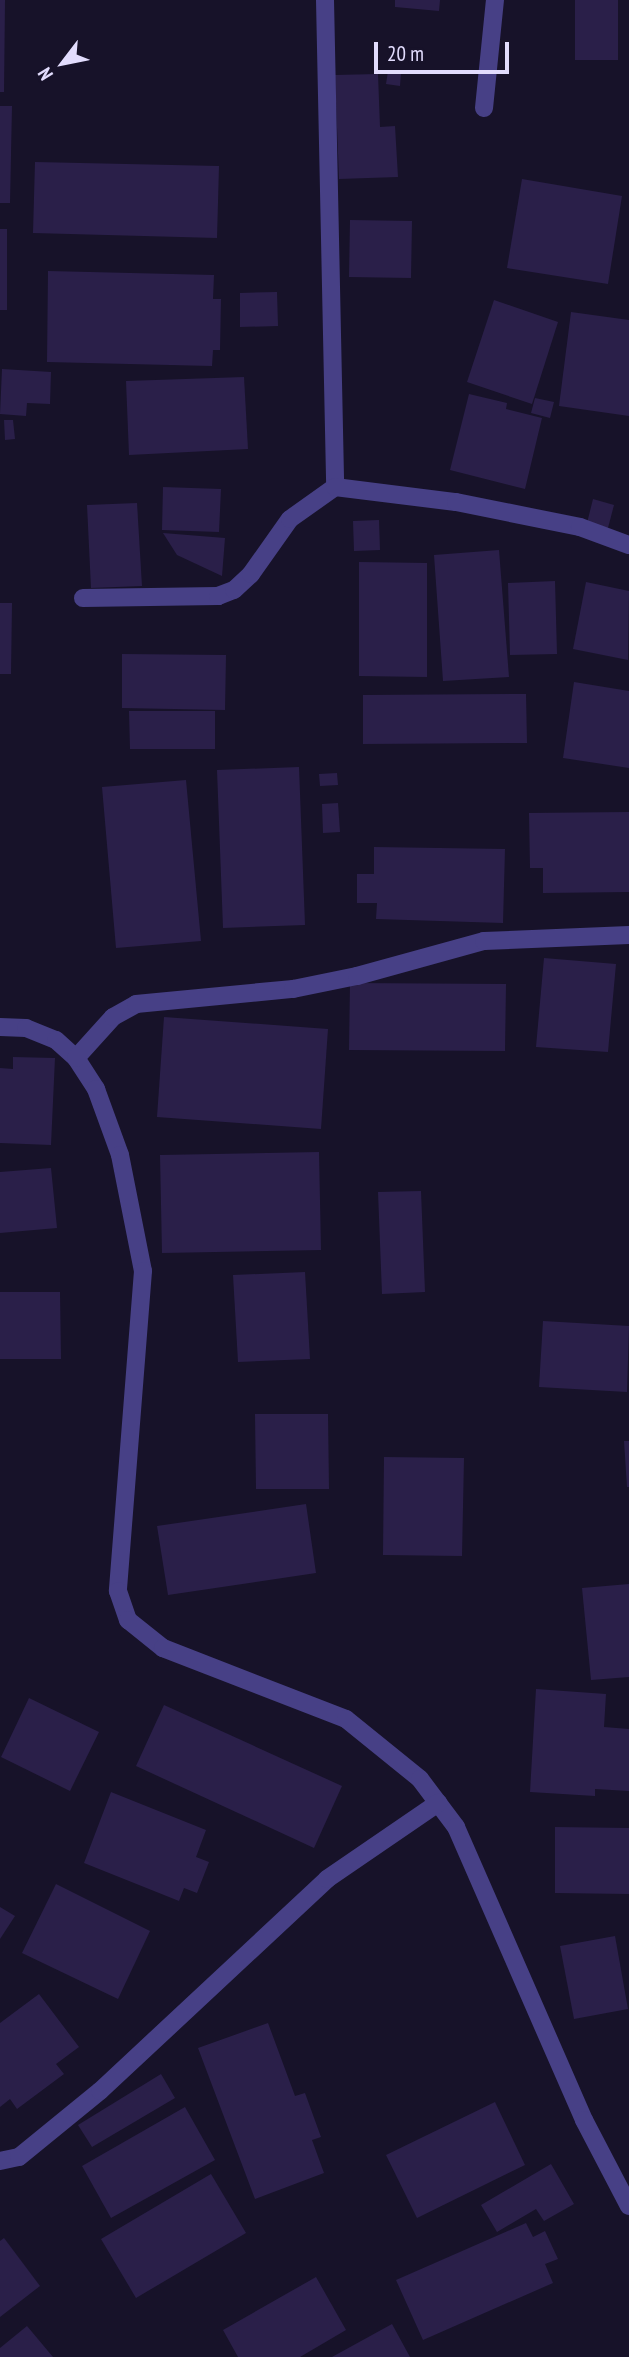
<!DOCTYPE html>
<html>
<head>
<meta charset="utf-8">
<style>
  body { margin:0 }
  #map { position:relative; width:629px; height:2357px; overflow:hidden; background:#171229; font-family:"PT Sans Narrow",sans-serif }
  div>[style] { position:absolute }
  .building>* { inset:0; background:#2a1f49 }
  .street>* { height:18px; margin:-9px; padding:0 9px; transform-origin:9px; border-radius:9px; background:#474086 }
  span { translate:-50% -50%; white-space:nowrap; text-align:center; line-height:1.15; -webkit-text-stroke:6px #171229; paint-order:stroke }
  .north { position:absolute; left:28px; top:28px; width:70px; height:70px; -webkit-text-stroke:5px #171229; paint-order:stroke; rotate:238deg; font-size:19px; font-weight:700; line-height:28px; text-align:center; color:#e2dcfd }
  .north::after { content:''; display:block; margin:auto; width:24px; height:32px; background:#e2dcfd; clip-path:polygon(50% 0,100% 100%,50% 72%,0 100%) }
  .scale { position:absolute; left:374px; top:42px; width:135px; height:32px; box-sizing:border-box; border:4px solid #e2dcfd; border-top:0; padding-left:9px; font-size:21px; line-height:24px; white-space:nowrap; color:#e2dcfd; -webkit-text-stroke:5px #171229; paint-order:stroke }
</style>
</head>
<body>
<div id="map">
  <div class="building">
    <i style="clip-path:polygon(0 0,5px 0,4px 92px,0 92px)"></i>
    <i style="clip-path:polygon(395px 0,440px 0,439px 11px,395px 7px)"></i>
    <i style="clip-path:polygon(575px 0,618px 0,618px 60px,575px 60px)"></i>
    <i style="clip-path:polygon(388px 71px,401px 73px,400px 86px,386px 84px)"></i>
    <i style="clip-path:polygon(378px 74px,380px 127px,395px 126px,398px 177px,339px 179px,335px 75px)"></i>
    <i style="clip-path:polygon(0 106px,12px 106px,10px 203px,0 203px)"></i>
    <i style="clip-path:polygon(35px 162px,219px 166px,217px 238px,33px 233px)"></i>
    <i style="clip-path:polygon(522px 179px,622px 196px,608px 284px,507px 268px)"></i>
    <i style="clip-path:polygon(350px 220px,412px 221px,411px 278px,349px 277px)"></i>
    <i style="clip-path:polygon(0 229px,7px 229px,7px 310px,0 310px)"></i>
    <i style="clip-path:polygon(48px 271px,214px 275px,213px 299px,221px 299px,220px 350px,213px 350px,212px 366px,47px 362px)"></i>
    <i style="clip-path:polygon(277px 292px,278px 326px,240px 327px,240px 293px)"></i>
    <i style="clip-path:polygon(494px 300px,558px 322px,532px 404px,467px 382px)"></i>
    <i style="clip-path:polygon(571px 312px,629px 320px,629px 416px,559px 406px)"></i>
    <i style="clip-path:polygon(2px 369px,51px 372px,50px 404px,27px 403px,26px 416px,0 414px)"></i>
    <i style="clip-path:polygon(244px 377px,248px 449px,129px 455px,126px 381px)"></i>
    <i style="clip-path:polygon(469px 394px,507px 403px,506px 409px,542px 418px,525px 489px,450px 470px)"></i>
    <i style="clip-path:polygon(535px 398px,554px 402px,550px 418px,531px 413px)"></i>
    <i style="clip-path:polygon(4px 420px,13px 420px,15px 439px,5px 440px)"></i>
    <i style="clip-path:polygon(163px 487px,221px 489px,219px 532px,162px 530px)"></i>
    <i style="clip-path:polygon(593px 499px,614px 505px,608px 528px,587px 523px)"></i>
    <i style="clip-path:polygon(137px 503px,142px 586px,91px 588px,87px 505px)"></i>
    <i style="clip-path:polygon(379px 520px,380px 550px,354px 551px,353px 521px)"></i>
    <i style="clip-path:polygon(163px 533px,225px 538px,222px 576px,177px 555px)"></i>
    <i style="clip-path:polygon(499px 550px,509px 677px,443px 681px,434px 555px)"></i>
    <i style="clip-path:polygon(359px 562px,427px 563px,427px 677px,359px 676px)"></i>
    <i style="clip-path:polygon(555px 581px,557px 654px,510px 655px,508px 583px)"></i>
    <i style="clip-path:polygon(586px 582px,629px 591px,628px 660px,573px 649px)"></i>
    <i style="clip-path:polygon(0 603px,12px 603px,11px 674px,0 674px)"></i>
    <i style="clip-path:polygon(122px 654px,226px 655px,225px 710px,122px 708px)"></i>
    <i style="clip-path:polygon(574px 682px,629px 691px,629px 768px,563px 758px)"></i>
    <i style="clip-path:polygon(526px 694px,527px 743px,363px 744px,363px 695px)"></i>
    <i style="clip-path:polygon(129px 711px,215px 711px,215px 749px,130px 749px)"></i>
    <i style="clip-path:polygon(299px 767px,305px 925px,223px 928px,217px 770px)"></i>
    <i style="clip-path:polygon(337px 773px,338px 785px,320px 786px,319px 774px)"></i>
    <i style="clip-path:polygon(186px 780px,201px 941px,116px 948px,102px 787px)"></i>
    <i style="clip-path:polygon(338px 803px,340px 832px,323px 833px,322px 804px)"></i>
    <i style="clip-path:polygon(629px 812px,629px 892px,543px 893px,543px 868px,530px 868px,529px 813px)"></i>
    <i style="clip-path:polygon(374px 847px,505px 849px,503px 923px,376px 919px,377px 903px,357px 903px,357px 874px,374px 874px)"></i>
    <i style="clip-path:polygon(544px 958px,616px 964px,608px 1052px,536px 1047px)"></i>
    <i style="clip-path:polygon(350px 983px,506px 984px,505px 1051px,349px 1050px)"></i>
    <i style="clip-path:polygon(164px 1017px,328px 1029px,321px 1129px,157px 1117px)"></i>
    <i style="clip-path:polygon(13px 1057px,55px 1058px,51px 1145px,0 1143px,0 1068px,13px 1069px)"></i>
    <i style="clip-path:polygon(319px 1152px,321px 1250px,162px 1253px,160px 1155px)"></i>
    <i style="clip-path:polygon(51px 1168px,57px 1228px,0 1233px,0 1172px)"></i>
    <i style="clip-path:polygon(421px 1191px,425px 1292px,382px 1294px,378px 1192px)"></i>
    <i style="clip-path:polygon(305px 1272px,310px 1359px,238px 1362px,233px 1275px)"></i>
    <i style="clip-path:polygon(0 1292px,60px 1292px,61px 1359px,0 1359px)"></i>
    <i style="clip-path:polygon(543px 1321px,629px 1326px,627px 1392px,539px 1387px)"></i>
    <i style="clip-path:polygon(255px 1414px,328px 1414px,329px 1489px,256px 1489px)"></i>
    <i style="clip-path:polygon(624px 1441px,629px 1441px,629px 1487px,627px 1487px)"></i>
    <i style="clip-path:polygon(384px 1457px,464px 1458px,462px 1556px,383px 1555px)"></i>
    <i style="clip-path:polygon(306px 1504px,316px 1573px,168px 1595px,157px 1526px)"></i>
    <i style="clip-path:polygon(629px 1584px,629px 1677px,591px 1680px,582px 1588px)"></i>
    <i style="clip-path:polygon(536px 1689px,606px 1694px,604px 1727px,629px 1729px,629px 1791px,595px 1789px,595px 1796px,530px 1792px)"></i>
    <i style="clip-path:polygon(29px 1698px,99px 1732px,70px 1791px,1px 1757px)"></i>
    <i style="clip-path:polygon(164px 1705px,342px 1786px,314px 1848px,136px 1766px)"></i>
    <i style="clip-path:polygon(111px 1792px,206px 1830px,196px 1857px,209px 1862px,197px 1893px,184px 1888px,179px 1901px,84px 1863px)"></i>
    <i style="clip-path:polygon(555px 1827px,629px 1828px,629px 1894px,555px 1893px)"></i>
    <i style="clip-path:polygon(56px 1884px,150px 1931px,118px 1999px,22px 1953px)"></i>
    <i style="clip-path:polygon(0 1907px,15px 1916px,0 1939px)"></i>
    <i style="clip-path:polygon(615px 1936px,628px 2009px,574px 2019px,560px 1946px)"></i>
    <i style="clip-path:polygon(39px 1994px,79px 2047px,56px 2064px,64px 2074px,17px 2109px,10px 2099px,0 2107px,0 2023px)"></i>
    <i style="clip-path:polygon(268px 2023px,295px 2096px,305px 2093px,321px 2137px,312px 2140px,324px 2173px,255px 2199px,198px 2048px)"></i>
    <i style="clip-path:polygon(161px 2074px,175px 2098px,92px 2147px,78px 2125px)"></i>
    <i style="clip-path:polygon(495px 2102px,525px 2165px,417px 2218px,386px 2155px)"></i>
    <i style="clip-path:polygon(185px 2107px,215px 2160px,111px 2218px,82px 2166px)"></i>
    <i style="clip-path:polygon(551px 2164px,574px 2204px,544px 2221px,536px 2209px,497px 2232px,481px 2205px)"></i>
    <i style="clip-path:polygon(211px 2174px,246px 2233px,136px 2298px,101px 2239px)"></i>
    <i style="clip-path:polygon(526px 2223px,533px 2237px,545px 2231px,558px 2259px,545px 2264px,553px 2283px,423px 2340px,396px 2280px)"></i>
    <i style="clip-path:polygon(4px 2238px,40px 2286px,0 2317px,0 2241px)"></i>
    <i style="clip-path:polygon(316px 2277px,346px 2330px,300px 2357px,238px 2357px,223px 2330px)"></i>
    <i style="clip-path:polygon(392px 2324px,410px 2357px,332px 2357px)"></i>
    <i style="clip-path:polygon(27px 2326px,53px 2357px,0 2357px,0 2348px)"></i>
  </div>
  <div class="street">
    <i style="left:325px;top:0;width:487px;rotate:88.8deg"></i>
    <i style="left:484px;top:108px;width:109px;rotate:-84.2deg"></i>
    <i style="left:83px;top:598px;width:135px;rotate:-0.8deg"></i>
    <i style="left:218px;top:596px;width:17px;rotate:-21deg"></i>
    <i style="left:234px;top:590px;width:23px;rotate:-43deg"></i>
    <i style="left:251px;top:574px;width:67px;rotate:-54.7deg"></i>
    <i style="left:290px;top:519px;width:55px;rotate:-35.4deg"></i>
    <i style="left:335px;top:487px;width:122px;rotate:7.1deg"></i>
    <i style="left:456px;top:502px;width:126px;rotate:11.4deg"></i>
    <i style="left:580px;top:527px;width:52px;rotate:20.2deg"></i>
    <i style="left:0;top:1027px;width:26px;rotate:2deg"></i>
    <i style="left:26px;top:1028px;width:32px;rotate:22deg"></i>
    <i style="left:56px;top:1040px;width:27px;rotate:42deg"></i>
    <i style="left:76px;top:1058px;width:37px;rotate:57deg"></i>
    <i style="left:96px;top:1089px;width:70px;rotate:70deg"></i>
    <i style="left:120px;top:1155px;width:118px;rotate:78.8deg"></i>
    <i style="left:143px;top:1271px;width:321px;rotate:94.5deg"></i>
    <i style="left:118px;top:1591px;width:31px;rotate:71deg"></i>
    <i style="left:128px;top:1620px;width:45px;rotate:38.7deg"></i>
    <i style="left:163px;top:1648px;width:196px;rotate:21.2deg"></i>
    <i style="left:346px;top:1719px;width:95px;rotate:39deg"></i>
    <i style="left:420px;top:1779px;width:60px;rotate:53.1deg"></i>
    <i style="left:456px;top:1827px;width:320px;rotate:66.4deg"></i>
    <i style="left:584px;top:2120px;width:97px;rotate:62.4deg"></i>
    <i style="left:76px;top:1058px;width:55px;rotate:-47.9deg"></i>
    <i style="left:113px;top:1017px;width:26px;rotate:-29deg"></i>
    <i style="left:136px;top:1004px;width:158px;rotate:-5.5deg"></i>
    <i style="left:293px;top:989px;width:65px;rotate:-11.5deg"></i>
    <i style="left:357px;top:976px;width:132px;rotate:-15.4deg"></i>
    <i style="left:484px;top:941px;width:145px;rotate:-2.4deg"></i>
    <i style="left:0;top:2161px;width:19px;rotate:-12deg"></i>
    <i style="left:19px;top:2157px;width:104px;rotate:-39.2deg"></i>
    <i style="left:100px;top:2091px;width:311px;rotate:-43deg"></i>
    <i style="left:327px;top:1879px;width:135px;rotate:-34.4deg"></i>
  </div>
  <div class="north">N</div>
  <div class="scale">20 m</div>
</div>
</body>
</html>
